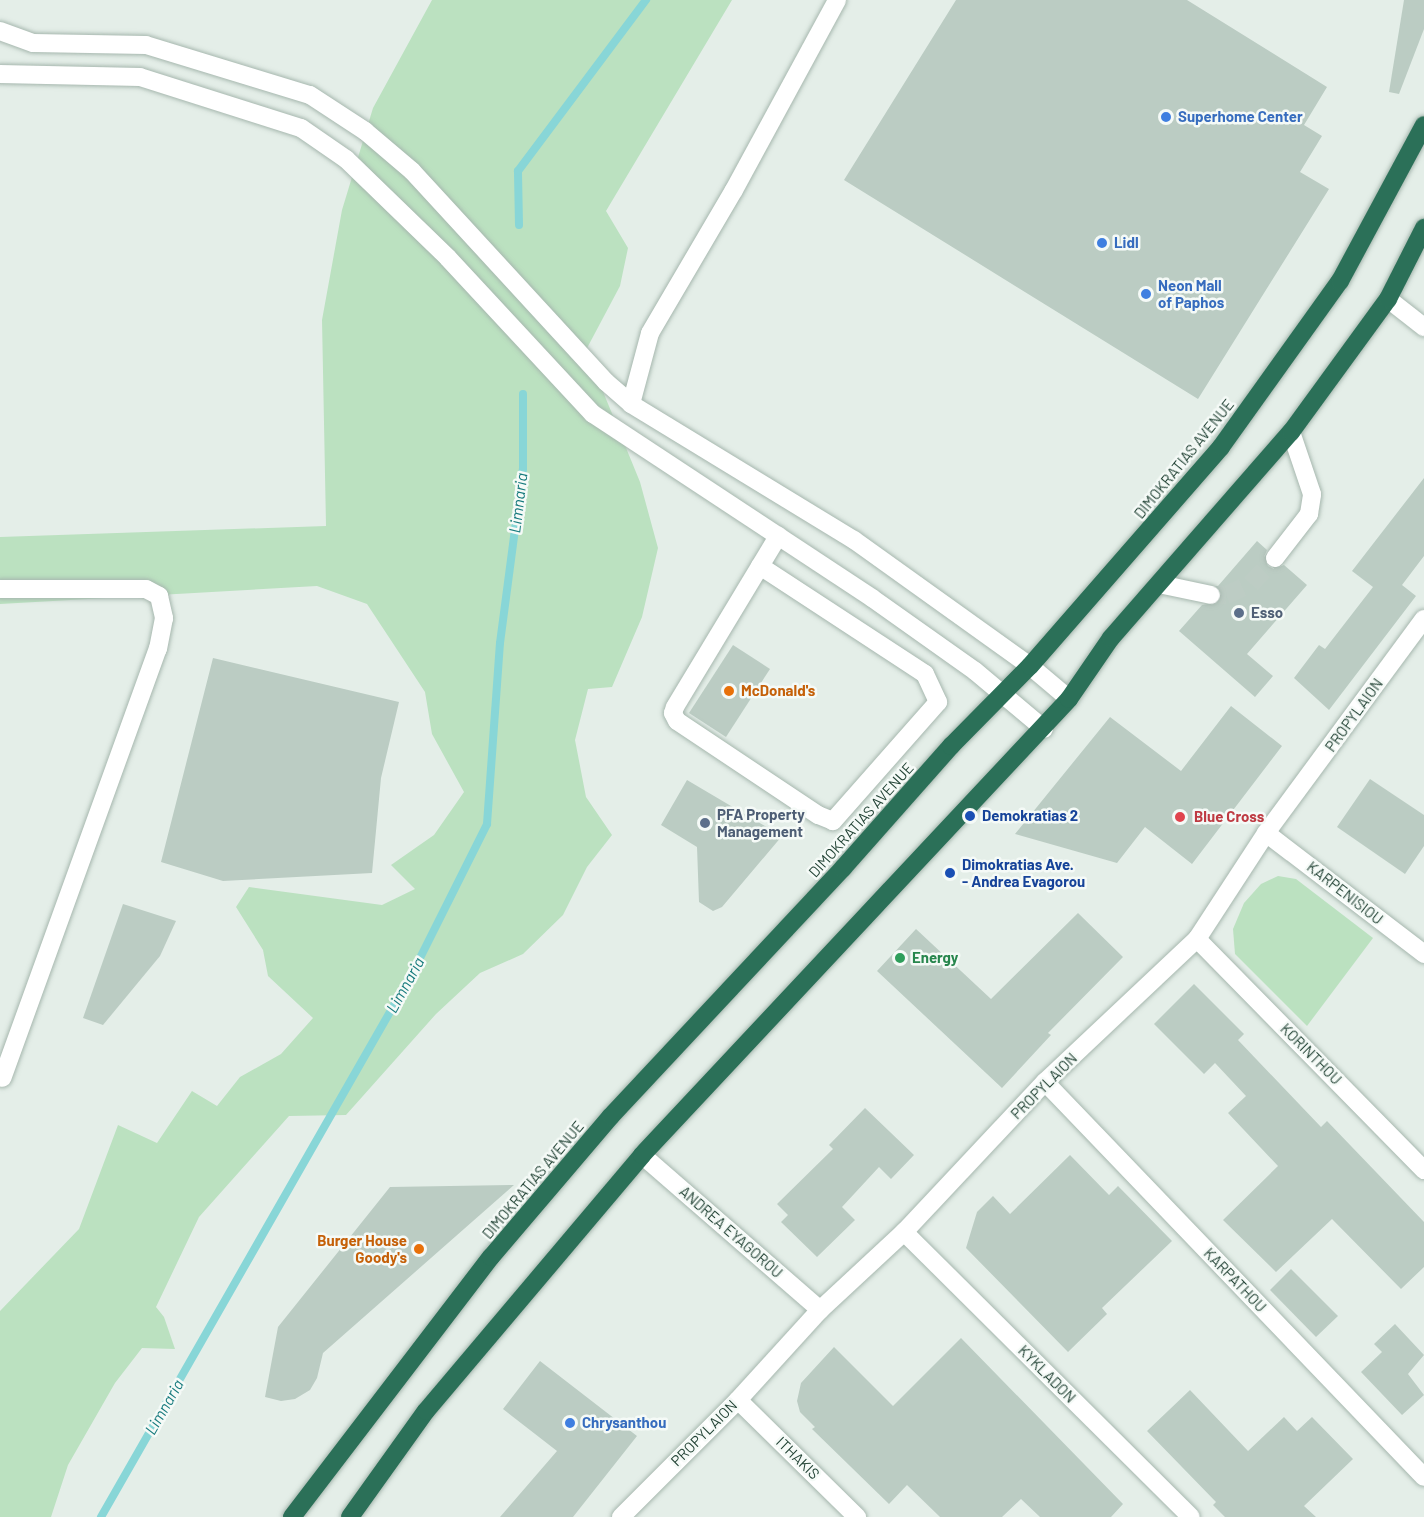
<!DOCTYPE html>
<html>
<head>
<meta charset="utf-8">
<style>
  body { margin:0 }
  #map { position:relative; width:1424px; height:1517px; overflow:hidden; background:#e4eee8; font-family:Barlow,sans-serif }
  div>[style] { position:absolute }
  .green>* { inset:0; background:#bbe1c0 }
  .stream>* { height:8px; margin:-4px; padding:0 4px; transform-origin:4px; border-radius:4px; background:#88d6d7 }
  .building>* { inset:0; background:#bbccc3 }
  .minor-tunnel>* { height:18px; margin-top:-9px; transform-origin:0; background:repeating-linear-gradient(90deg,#bdccc4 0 18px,transparent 0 27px) }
  .roads { filter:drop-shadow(0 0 2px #a6b7ae) drop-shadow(0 0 2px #a6b7ae) }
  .minor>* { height:18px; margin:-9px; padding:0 9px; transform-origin:9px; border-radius:9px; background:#fff }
  .highway>* { height:18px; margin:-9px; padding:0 9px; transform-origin:9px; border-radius:9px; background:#2b7058 }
  .dots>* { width:16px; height:16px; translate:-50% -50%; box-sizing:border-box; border:3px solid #f5faf7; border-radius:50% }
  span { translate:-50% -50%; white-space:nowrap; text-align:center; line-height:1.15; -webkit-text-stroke:5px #f5faf7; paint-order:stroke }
  .shop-label { font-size:15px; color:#366cbe; font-weight:700 }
  .left { translate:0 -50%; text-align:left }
  .street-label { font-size:15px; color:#214234 }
  .service-label { font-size:15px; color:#4e5e75; font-weight:700 }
  .food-label { font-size:15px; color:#c56008; font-weight:700 }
  .right { translate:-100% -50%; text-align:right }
  .transit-label { font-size:15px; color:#164399; font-weight:700 }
  .health-label { font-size:15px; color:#be3a42; font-weight:700 }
  .leisure-label { font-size:15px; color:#27864d; font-weight:700 }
  .water-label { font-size:16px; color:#167a7d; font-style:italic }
</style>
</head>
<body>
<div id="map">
  <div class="green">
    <i style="clip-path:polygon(432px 0,732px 0,606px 211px,628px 248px,620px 286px,586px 350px,640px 482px,658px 548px,642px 617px,612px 687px,588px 689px,575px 740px,586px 797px,612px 835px,587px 867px,563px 915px,523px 954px,480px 973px,436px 1014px,346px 1115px,289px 1116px,199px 1217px,156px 1307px,164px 1317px,175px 1349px,142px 1348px,115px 1383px,68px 1465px,51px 1517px,0 1517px,0 1311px,79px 1229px,118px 1125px,157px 1143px,192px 1091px,217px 1106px,240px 1077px,281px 1054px,313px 1018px,268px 976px,263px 950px,236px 907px,249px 887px,382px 905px,415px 889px,391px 865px,434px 835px,464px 792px,432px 734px,425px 692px,367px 604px,317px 586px,0 604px,0 537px,326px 526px,322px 320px,342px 210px,373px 108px)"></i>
    <i style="clip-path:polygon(1278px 876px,1296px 879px,1373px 938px,1307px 1026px,1235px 954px,1233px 929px,1244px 903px,1261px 884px)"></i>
  </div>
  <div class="stream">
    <i style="left:519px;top:225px;width:54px;rotate:-91.1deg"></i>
    <i style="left:518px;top:171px;width:214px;rotate:-53.2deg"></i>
    <i style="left:101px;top:1517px;width:630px;rotate:-60.22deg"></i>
    <i style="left:414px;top:970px;width:163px;rotate:-63.4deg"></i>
    <i style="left:487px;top:824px;width:181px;rotate:-85.9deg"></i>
    <i style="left:500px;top:643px;width:176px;rotate:-82.5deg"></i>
    <i style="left:523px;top:469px;width:75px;rotate:-90deg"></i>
  </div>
  <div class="building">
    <i style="clip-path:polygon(956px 0,1187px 0,1327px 87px,1304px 125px,1322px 136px,1300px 172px,1329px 189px,1198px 399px,844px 180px)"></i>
    <i style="clip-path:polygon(1404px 0,1424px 0,1424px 29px,1399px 94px,1389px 92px)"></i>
    <i style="clip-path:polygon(1424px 478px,1424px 556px,1402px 585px,1416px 596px,1329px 710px,1294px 678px,1319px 645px,1325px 649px,1373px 587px,1352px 571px)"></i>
    <i style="clip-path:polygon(1257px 541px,1267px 550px,1264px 557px,1268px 566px,1274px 569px,1284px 565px,1307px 585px,1247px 654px,1273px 676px,1255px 697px,1179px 631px,1202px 605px,1220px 602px,1222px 592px,1218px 586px)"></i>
    <i style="clip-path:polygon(733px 645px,770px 669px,726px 737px,689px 713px)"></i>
    <i style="clip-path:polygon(213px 658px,399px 702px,381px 778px,372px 873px,223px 881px,161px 862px)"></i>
    <i style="clip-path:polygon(1231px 706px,1282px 746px,1192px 864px,1145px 827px,1117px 863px,1015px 834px,1110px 717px,1181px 771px)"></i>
    <i style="clip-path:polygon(1370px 779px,1424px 815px,1424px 846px,1405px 874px,1337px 827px)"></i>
    <i style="clip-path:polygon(687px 780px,782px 836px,722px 907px,713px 911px,699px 902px,697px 847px,661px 825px)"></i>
    <i style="clip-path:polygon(123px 904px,176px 921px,160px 956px,103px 1025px,83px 1018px)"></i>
    <i style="clip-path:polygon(1078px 913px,1123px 957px,1048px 1033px,1051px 1035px,1002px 1088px,877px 971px,916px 929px,991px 999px)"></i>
    <i style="clip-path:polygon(1194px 984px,1244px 1034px,1238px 1040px,1321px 1127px,1327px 1121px,1424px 1222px,1424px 1267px,1401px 1289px,1332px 1219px,1276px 1272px,1223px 1220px,1278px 1166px,1228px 1113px,1246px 1096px,1215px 1063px,1204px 1074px,1154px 1024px)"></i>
    <i style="clip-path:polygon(865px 1108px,914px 1155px,891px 1179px,879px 1167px,842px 1207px,855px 1220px,817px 1257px,781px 1222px,788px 1215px,777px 1204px,833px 1149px,829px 1145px)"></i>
    <i style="clip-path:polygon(1070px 1155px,1109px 1195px,1118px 1186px,1172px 1241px,1102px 1308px,1107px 1314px,1068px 1352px,966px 1248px,977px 1212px,993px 1196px,1010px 1214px)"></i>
    <i style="clip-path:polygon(514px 1185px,323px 1353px,317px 1378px,310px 1390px,295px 1399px,281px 1401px,265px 1397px,278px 1327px,390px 1187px)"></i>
    <i style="clip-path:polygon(1291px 1269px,1338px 1316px,1316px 1337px,1270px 1290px)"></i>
    <i style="clip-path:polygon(1395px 1324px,1424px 1355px,1408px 1374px,1424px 1395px,1402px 1415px,1361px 1372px,1382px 1352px,1374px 1344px)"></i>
    <i style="clip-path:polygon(961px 1338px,1123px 1504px,1111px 1517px,1040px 1517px,1021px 1499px,1002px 1517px,940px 1517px,907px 1485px,889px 1504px,812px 1429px,815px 1427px,800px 1412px,797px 1401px,801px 1383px,834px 1347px,893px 1406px)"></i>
    <i style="clip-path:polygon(540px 1361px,637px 1436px,573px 1517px,500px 1517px,557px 1451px,503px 1409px)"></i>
    <i style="clip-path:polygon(1190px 1390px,1248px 1451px,1284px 1417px,1297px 1431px,1312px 1417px,1353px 1459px,1304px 1506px,1316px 1517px,1225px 1517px,1213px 1505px,1216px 1502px,1147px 1431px)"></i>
  </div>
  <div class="minor-tunnel">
    <i style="left:1211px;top:595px;width:15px"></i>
    <i style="left:1226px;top:595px;width:27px;rotate:-24deg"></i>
    <i style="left:1251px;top:584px;width:35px;rotate:-47deg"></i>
  </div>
  <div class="roads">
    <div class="minor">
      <i style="left:0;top:31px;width:35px;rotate:20deg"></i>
      <i style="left:33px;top:43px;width:113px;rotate:1deg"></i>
      <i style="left:146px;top:45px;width:171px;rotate:17deg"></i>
      <i style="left:310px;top:95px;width:66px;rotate:33.2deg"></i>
      <i style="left:365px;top:131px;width:62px;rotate:40.4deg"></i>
      <i style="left:412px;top:171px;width:287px;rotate:47.4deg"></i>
      <i style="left:606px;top:382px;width:33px;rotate:41deg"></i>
      <i style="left:631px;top:404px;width:261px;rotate:31.4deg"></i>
      <i style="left:854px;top:540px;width:216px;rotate:35.6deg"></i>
      <i style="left:1030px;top:666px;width:51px;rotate:40.2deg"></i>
      <i style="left:0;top:74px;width:140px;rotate:1.2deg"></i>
      <i style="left:140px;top:77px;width:169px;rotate:17.6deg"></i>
      <i style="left:301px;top:128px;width:55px;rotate:34.6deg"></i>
      <i style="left:346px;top:159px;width:142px;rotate:44.1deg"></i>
      <i style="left:448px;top:258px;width:213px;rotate:47.1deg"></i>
      <i style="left:593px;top:414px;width:334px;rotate:33.4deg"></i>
      <i style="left:872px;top:598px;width:126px;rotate:35.3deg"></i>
      <i style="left:975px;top:671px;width:90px;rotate:40deg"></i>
      <i style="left:1388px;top:299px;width:46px;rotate:37.9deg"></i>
      <i style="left:631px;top:404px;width:73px;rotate:-75deg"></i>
      <i style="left:650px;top:333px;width:166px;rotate:-59.6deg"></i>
      <i style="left:734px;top:190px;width:216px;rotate:-61.5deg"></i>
      <i style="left:1275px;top:558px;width:56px;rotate:-52.3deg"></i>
      <i style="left:1309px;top:514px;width:20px;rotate:-81deg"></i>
      <i style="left:1312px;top:494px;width:65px;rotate:-108.7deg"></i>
      <i style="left:760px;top:566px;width:197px;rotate:33.2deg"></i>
      <i style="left:925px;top:674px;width:31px;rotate:65deg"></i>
      <i style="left:938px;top:702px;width:159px;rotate:131.4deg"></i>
      <i style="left:833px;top:821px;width:16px;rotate:-158deg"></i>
      <i style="left:818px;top:815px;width:169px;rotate:-146.3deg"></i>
      <i style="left:677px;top:721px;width:9px;rotate:-117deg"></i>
      <i style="left:673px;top:713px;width:6px;rotate:-72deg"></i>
      <i style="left:675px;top:707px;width:200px;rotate:-58.9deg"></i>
      <i style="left:1159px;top:584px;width:53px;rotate:11.9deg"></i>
      <i style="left:0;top:589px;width:146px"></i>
      <i style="left:146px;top:589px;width:15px;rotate:28deg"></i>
      <i style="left:159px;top:596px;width:23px;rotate:77deg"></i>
      <i style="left:164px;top:618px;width:31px;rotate:101deg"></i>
      <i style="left:158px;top:648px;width:457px;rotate:109.9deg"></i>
      <i style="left:1266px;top:833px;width:199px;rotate:37.4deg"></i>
      <i style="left:1197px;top:939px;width:324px;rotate:45.5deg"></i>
      <i style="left:1045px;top:1082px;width:547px;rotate:46.18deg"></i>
      <i style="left:642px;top:1155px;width:236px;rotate:41deg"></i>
      <i style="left:904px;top:1232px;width:404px;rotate:44.8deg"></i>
      <i style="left:738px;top:1400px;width:167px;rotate:44.5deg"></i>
      <i style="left:621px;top:1517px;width:165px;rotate:-45deg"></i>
      <i style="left:738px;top:1400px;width:122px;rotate:-47.7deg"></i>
      <i style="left:820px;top:1310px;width:115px;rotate:-42.9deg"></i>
      <i style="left:904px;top:1232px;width:206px;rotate:-46.8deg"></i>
      <i style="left:1045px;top:1082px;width:209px;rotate:-43.3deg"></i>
      <i style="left:1197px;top:939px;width:126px;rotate:-56.9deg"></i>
      <i style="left:1266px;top:833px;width:266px;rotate:-53.6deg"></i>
    </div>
    <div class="highway">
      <i style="left:292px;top:1517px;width:327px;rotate:-52.6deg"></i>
      <i style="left:491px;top:1257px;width:185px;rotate:-49.6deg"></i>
      <i style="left:611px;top:1116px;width:340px;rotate:-46.9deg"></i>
      <i style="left:843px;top:868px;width:163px;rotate:-48.5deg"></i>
      <i style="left:951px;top:746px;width:112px;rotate:-45.4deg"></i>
      <i style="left:1030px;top:666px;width:291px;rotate:-48.9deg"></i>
      <i style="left:1221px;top:447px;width:204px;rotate:-54.4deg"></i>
      <i style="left:1340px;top:281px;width:177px;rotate:-61.7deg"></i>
      <i style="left:350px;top:1517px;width:130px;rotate:-54.4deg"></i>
      <i style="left:426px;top:1411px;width:335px;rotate:-49.8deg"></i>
      <i style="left:642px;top:1155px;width:625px;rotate:-46.88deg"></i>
      <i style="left:1069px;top:699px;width:74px;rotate:-55.5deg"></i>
      <i style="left:1111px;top:638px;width:274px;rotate:-48.9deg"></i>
      <i style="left:1291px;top:432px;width:165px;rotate:-53.9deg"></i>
      <i style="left:1388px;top:299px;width:80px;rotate:-63.1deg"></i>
    </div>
  </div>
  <div class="dots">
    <i style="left:1166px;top:117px;background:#3f7fe0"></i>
    <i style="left:1102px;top:243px;background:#3f7fe0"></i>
    <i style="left:1146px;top:294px;background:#3f7fe0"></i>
    <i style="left:1239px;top:613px;background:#5c6f8a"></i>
    <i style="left:729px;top:691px;background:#e8710a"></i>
    <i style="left:970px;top:816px;background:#1a4fb4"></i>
    <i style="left:1180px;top:817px;background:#e0444e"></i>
    <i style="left:705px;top:823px;background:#5c6f8a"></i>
    <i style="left:950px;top:873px;background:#1a4fb4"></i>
    <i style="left:900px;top:958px;background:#2e9e5b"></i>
    <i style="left:419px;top:1249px;background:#e8710a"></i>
    <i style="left:570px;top:1423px;background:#3f7fe0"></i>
  </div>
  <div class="shop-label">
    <span class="left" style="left:1178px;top:117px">Superhome Center</span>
    <span class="left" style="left:1114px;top:243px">Lidl</span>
    <span class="left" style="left:1158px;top:294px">Neon Mall<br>of Paphos</span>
    <span class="left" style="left:582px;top:1423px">Chrysanthou</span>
  </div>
  <div class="street-label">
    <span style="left:1184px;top:459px;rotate:-51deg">DIMOKRATIAS AVENUE</span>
    <span style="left:1354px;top:715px;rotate:-54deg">PROPYLAION</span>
    <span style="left:861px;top:820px;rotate:-48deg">DIMOKRATIAS AVENUE</span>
    <span style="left:1345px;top:893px;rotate:38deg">KARPENISIOU</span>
    <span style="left:1311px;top:1054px;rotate:45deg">KORINTHOU</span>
    <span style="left:1044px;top:1086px;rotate:-45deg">PROPYLAION</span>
    <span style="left:533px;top:1180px;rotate:-50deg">DIMOKRATIAS AVENUE</span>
    <span style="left:731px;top:1232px;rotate:41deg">ANDREA EYAGOROU</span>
    <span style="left:1235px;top:1280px;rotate:46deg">KARPATHOU</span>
    <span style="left:1047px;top:1374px;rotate:45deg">KYKLADON</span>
    <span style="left:704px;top:1433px;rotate:-45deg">PROPYLAION</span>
    <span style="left:798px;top:1458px;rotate:44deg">ITHAKIS</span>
  </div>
  <div class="service-label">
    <span class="left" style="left:1251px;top:613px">Esso</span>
    <span class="left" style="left:717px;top:823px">PFA Property<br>Management</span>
  </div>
  <div class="food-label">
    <span class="left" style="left:741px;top:691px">McDonald's</span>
    <span class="right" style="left:407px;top:1249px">Burger House<br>Goody's</span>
  </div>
  <div class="transit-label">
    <span class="left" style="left:982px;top:816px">Demokratias 2</span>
    <span class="left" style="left:962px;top:873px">Dimokratias Ave.<br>- Andrea Evagorou</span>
  </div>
  <div class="health-label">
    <span class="left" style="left:1194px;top:817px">Blue Cross</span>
  </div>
  <div class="leisure-label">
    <span class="left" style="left:912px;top:958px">Energy</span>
  </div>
  <div class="water-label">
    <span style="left:518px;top:503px;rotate:-83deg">Limnaria</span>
    <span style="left:405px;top:985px;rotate:-61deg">Limnaria</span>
    <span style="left:164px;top:1407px;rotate:-60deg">Limnaria</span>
  </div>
</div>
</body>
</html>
